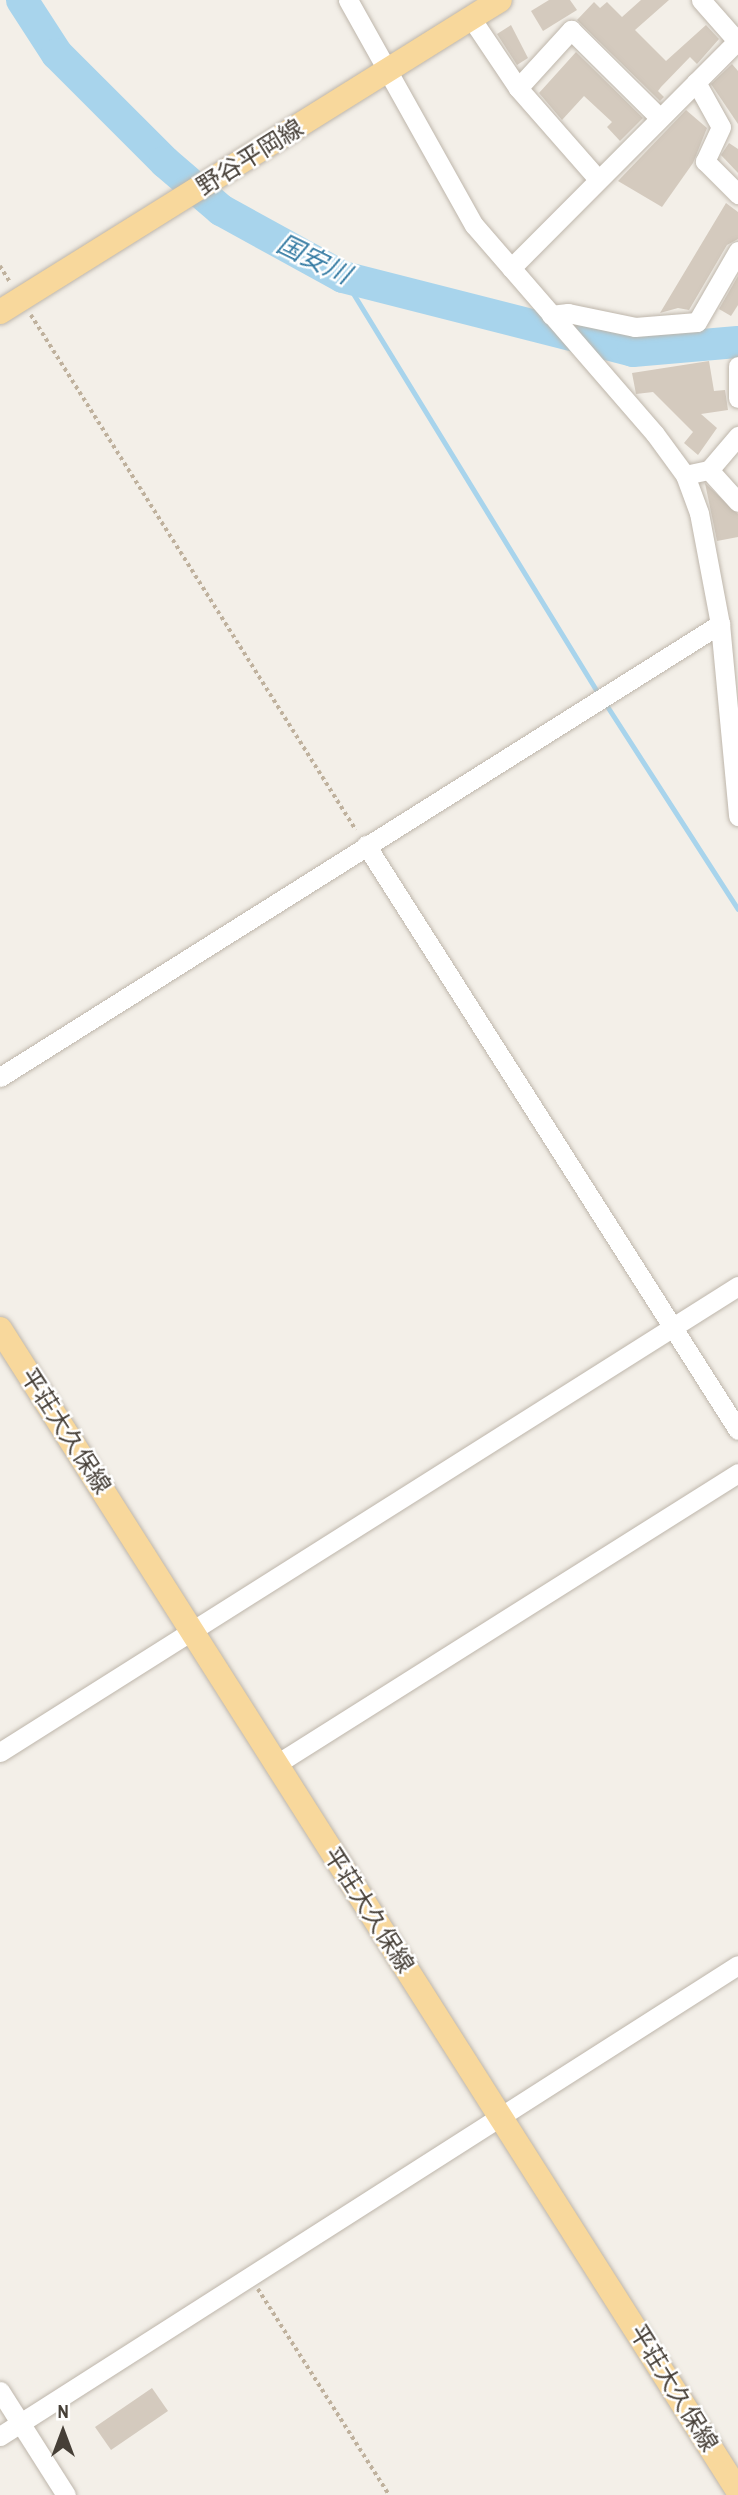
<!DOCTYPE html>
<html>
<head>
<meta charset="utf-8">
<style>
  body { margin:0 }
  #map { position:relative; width:738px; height:2495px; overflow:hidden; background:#f3efe8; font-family:"Archivo Narrow","Noto Sans JP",sans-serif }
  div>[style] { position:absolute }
  .stream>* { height:5px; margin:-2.5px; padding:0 2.5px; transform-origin:2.5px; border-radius:2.5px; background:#a8d4ec }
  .river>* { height:32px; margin:-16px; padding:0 16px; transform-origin:16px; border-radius:16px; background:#a8d4ec }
  .building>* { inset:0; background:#d4cabe }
  .path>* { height:3.5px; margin-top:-1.75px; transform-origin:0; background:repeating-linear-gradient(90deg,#bfb19d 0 3.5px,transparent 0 7px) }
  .roads { filter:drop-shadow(0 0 2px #beb6ab) drop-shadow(0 0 2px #beb6ab) }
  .minor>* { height:19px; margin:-9.5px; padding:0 9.5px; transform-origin:9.5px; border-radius:9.5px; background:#fff }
  .major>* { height:24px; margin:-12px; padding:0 12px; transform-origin:12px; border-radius:12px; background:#f8d89c }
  span { translate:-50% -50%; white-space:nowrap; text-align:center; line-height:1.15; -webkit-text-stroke:5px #fff; paint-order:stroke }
  .street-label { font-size:24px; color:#463f37 }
  .water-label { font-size:26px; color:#357ba3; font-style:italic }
  .north { position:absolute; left:28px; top:2397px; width:70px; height:70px; -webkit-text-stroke:5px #fff; paint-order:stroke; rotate:0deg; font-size:19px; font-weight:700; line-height:28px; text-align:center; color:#463f37 }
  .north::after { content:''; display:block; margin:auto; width:24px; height:32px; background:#463f37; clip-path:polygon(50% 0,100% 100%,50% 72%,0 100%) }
</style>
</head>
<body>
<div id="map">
  <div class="stream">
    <i style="left:343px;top:277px;width:490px;rotate:58.5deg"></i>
    <i style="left:605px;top:703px;width:245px;rotate:57.2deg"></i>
  </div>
  <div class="river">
    <i style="left:22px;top:0;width:64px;rotate:57.1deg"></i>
    <i style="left:57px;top:54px;width:153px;rotate:45deg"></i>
    <i style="left:165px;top:162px;width:74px;rotate:40.6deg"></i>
    <i style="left:221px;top:210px;width:139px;rotate:28.8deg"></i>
    <i style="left:343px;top:277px;width:299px;rotate:14.3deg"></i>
    <i style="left:633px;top:351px;width:105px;rotate:-4.9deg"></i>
  </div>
  <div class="building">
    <i style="clip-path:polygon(549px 0,570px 0,577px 10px,543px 31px,531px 11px)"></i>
    <i style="clip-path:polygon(641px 0,669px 0,635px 30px,666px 61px,706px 25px,719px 39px,697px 64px,690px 57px,661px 87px,658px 91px,664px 97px,660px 101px,577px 20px,594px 2px,600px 8px,607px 2px,622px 17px)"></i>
    <i style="clip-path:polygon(511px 25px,528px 58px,517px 65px,497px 34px)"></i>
    <i style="clip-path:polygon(576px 52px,643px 118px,620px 141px,607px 127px,612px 122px,584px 96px,562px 120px,539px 93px)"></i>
    <i style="clip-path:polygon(732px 64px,738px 71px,738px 124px,711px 84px)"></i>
    <i style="clip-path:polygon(686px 110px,707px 128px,693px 163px,662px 207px,618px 181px)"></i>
    <i style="clip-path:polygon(729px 143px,738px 149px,738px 173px,721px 155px)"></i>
    <i style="clip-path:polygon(726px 203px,738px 212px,738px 239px,727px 245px,689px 310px,678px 308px,660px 313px)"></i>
    <i style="clip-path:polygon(738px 276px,738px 305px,731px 316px,719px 309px)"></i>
    <i style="clip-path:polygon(709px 361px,714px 391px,725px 390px,728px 410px,701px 414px,717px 428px,698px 455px,684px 443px,693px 432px,653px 392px,636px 394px,632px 373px)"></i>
    <i style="clip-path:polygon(705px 483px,738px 514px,738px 537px,717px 541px)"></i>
    <i style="clip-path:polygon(152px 2388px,168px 2411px,111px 2450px,95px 2427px)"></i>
  </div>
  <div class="path">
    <i style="left:0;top:266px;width:19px;rotate:58deg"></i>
    <i style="left:31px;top:315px;width:609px;rotate:57.75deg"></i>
    <i style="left:258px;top:2289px;width:244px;rotate:57.5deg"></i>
  </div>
  <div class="roads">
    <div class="minor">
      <i style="left:348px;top:0;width:258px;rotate:60.8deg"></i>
      <i style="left:474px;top:225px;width:276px;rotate:49.1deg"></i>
      <i style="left:655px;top:434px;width:51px;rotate:53.8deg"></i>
      <i style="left:685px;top:475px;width:40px;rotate:69.8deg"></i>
      <i style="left:699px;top:513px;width:113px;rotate:79.3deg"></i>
      <i style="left:720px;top:624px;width:193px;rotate:84.6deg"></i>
      <i style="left:701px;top:0;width:56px;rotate:48.6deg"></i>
      <i style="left:471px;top:18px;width:84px;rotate:56.1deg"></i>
      <i style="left:518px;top:88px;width:120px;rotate:48.7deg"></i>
      <i style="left:696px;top:82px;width:51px;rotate:60.9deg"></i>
      <i style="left:721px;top:127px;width:38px;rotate:115deg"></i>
      <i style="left:705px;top:161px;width:47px;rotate:45deg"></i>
      <i style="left:518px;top:88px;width:79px;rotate:-47.6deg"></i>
      <i style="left:571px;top:30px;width:125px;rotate:44.7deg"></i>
      <i style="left:511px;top:268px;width:322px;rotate:-45.1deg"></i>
      <i style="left:551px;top:315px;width:17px;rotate:-7deg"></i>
      <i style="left:568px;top:313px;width:68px;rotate:11.8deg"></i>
      <i style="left:635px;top:327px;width:62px;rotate:-4.6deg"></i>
      <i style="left:697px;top:322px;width:82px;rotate:-60deg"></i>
      <i style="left:738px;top:366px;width:32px;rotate:90deg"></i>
      <i style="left:709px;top:470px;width:45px;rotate:-49.5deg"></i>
      <i style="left:685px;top:475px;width:25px;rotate:-12deg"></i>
      <i style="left:709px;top:470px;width:43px;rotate:47.8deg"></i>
      <i style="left:366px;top:845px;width:693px;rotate:57.55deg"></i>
      <i style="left:0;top:1077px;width:851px;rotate:-32.18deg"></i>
      <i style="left:0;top:1752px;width:873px;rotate:-32.27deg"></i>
      <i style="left:275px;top:1765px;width:547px;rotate:-32.24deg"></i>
      <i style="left:0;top:2391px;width:123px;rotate:57.6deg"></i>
      <i style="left:0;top:2436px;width:875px;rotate:-32.55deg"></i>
    </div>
    <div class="major">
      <i style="left:0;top:312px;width:589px;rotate:-31.96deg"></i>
      <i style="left:0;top:1329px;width:1377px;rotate:57.58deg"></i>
    </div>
  </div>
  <div class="street-label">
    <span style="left:250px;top:157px;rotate:-32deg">野谷平岡線</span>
    <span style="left:66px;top:1431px;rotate:57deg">平荘大久保線</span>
    <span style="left:369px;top:1910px;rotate:57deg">平荘大久保線</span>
    <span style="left:674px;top:2388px;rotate:58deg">平荘大久保線</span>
  </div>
  <div class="water-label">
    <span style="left:314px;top:259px;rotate:26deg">国安川</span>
  </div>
  <div class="north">N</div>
</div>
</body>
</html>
